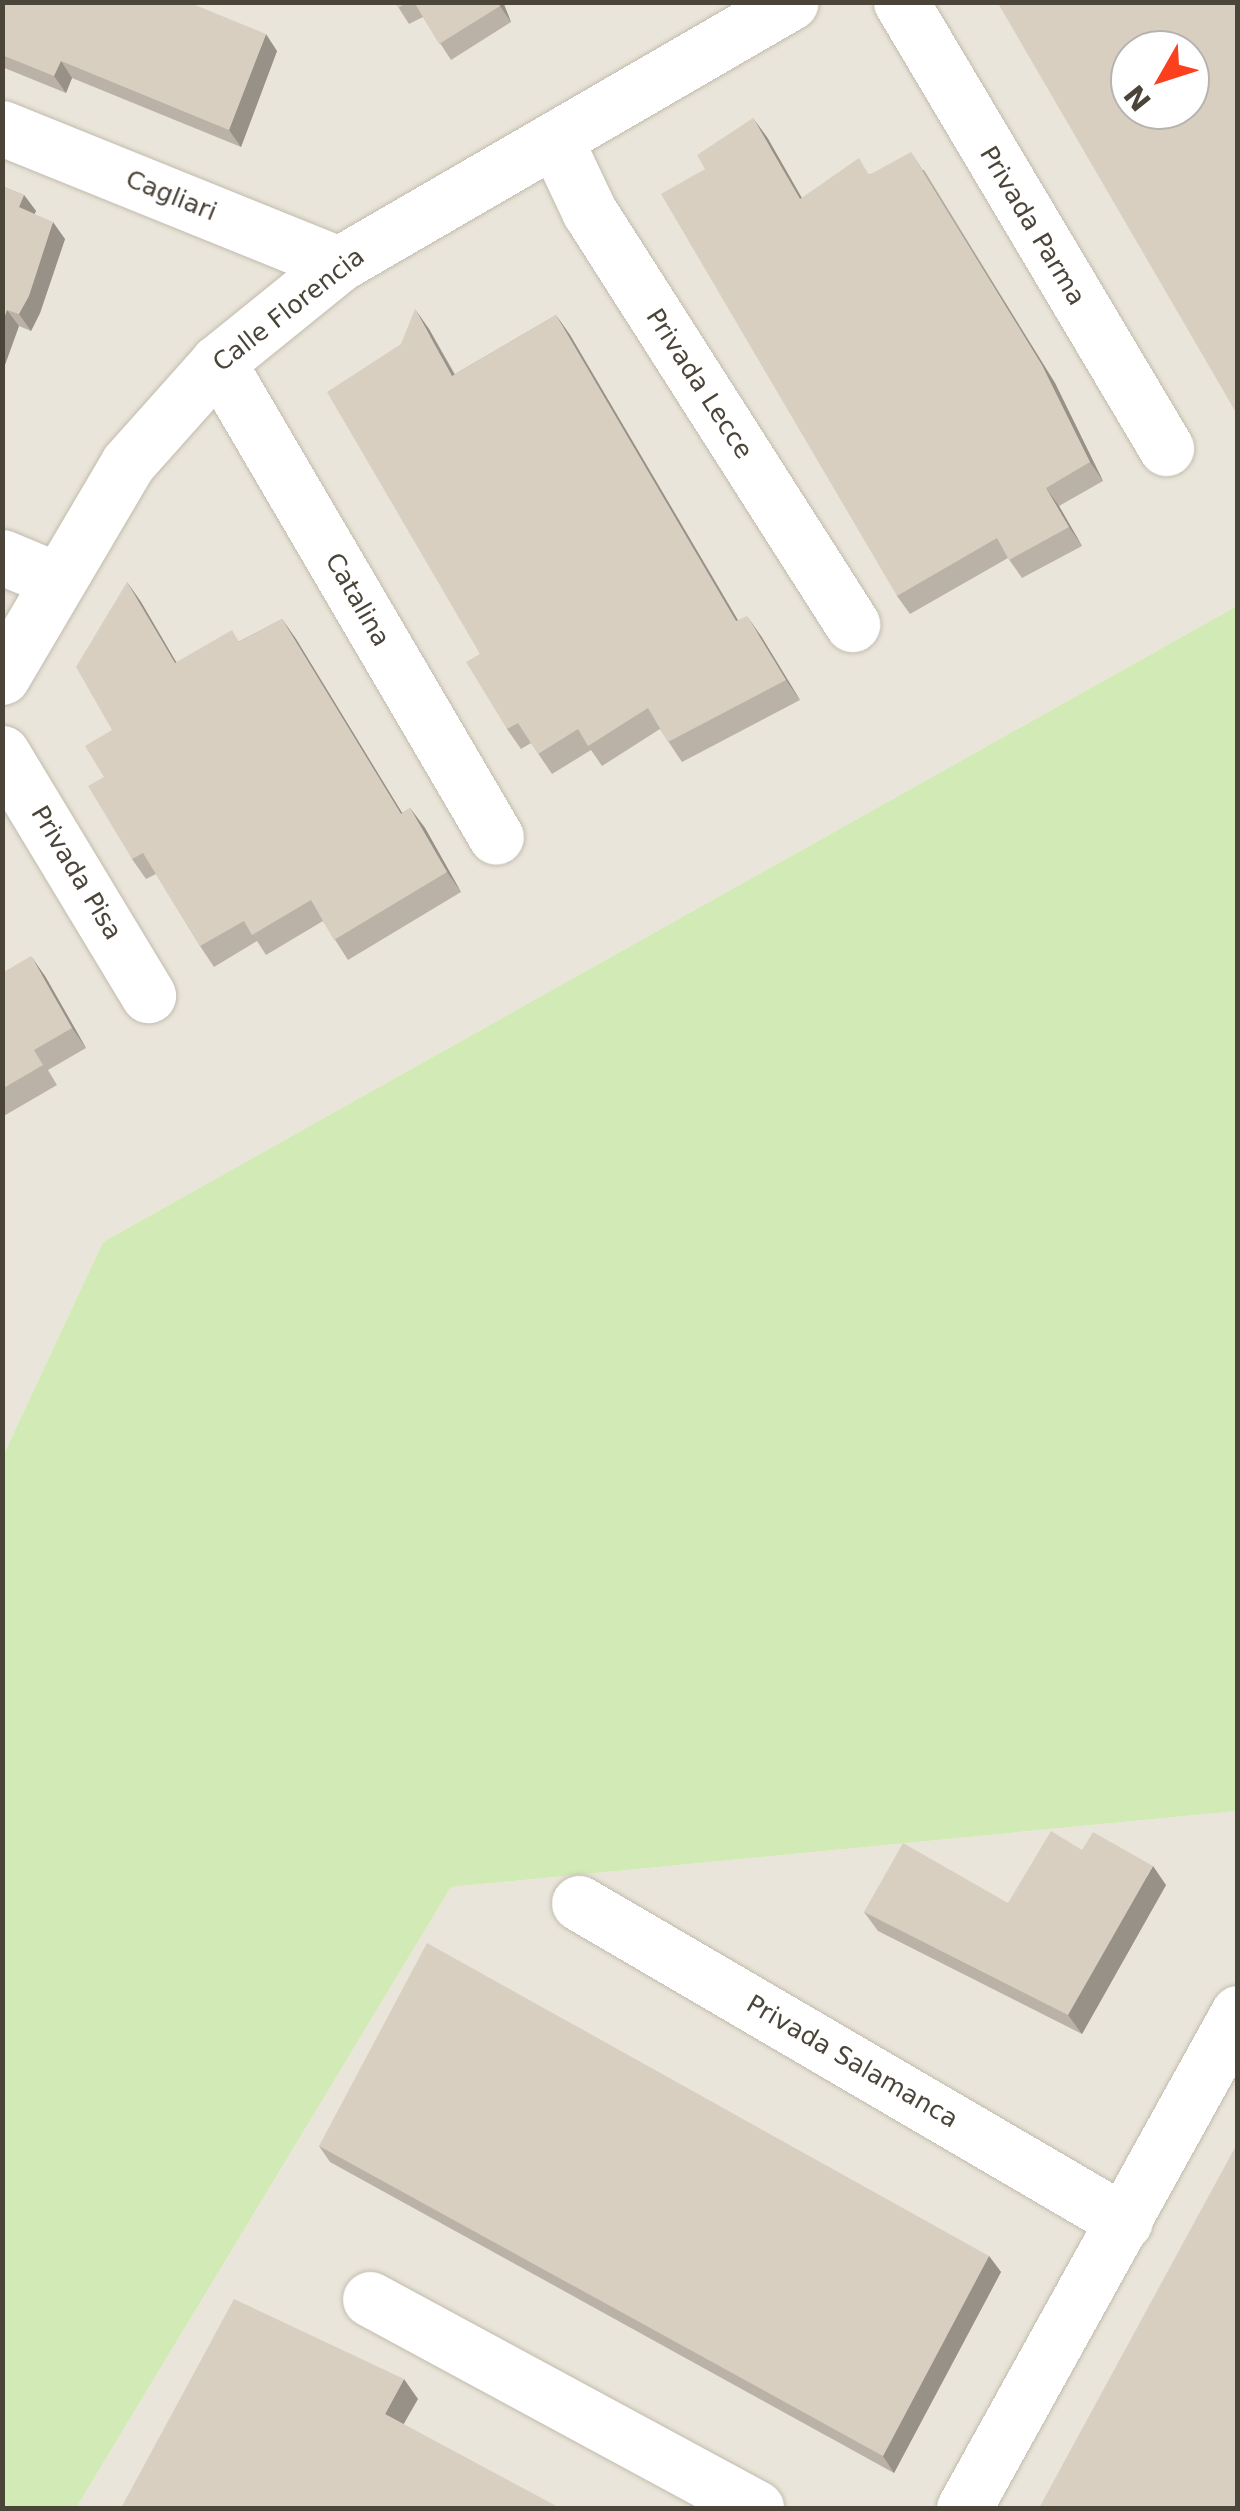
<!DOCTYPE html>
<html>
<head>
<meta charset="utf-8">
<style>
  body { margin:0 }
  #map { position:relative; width:1240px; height:2511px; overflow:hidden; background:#f6f3ec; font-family:"DejaVu Sans",sans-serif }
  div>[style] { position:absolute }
  .residential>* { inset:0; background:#eae5da }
  .green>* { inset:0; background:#d2eab5 }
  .roads { filter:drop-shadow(0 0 2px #c2bbae) drop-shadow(0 0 2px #c2bbae) }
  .minor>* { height:55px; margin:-27.5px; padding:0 27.5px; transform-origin:27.5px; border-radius:27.5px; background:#fff }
  .wall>* { inset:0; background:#bab2a6 }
  .shaded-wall>* { inset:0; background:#979187 }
  .building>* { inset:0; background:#d8cfc1 }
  span { translate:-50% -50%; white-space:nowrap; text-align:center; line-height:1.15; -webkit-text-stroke:8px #fff; paint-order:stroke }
  .street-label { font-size:25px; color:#4b4439 }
  .frame { position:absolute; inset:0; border:5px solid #4b4439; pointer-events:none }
  .north { position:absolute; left:1110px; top:30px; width:100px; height:100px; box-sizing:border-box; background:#fff; border:2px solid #b7b4b0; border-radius:50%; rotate:231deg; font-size:28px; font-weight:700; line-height:40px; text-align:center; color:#4b4439 }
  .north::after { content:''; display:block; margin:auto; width:35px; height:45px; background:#fc3f1d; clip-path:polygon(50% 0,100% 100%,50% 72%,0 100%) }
</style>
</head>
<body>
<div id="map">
  <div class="residential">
    <i style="clip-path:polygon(evenodd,3px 3px,1237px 3px,1237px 606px,103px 1242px,3px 1456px,3px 3px,1130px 50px,1190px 50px,1190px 110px,1130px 110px,1130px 50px)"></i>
    <i style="clip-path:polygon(1237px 1811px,1237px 2508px,76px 2508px,451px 1887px)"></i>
  </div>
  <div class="green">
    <i style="clip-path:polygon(1237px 606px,1237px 1811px,451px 1887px,76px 2508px,3px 2508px,3px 1456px,103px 1242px)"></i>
  </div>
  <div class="roads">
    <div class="minor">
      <i style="left:901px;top:2px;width:519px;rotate:59.28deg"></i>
      <i style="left:2px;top:128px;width:363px;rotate:22deg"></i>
      <i style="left:555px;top:139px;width:80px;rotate:64.7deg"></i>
      <i style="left:589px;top:211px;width:490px;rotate:57.5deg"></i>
      <i style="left:218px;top:362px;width:550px;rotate:59.66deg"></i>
      <i style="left:2px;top:557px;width:57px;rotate:22.5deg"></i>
      <i style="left:2px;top:677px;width:248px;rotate:-59.5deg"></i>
      <i style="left:128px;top:463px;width:135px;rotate:-48.3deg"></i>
      <i style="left:218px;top:362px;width:156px;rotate:-39deg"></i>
      <i style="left:339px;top:264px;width:522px;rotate:-30.1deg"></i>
      <i style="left:2px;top:753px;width:283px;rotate:58.9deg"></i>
      <i style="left:579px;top:1903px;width:632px;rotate:30.3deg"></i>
      <i style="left:370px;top:2299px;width:439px;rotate:28.4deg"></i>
      <i style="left:964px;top:2508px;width:566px;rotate:-61.03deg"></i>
    </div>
  </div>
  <div class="wall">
    <i style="clip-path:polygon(2px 2px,277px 51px,241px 147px,72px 78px,66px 93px,2px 67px)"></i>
    <i style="clip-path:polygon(395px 2px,503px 2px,511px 22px,451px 60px,423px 17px,409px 24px)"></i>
    <i style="clip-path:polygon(767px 137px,802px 198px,870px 174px,924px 170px,1055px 383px,1103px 481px,1059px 506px,1082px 546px,1022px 578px,1008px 558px,910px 614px,897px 596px)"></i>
    <i style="clip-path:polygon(2px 186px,24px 195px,36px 211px,34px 214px,65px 239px,40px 313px,31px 331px,19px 326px,2px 373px)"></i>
    <i style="clip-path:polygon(556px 315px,570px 335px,738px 620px,761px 636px,800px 700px,682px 762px,660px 729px,602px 766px,591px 750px,552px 774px,531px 743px,521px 749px,507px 729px,480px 654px,429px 329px,455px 374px)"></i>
    <i style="clip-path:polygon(127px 582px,141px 602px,176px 662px,240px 641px,282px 619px,296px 639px,402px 813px,410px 808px,425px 828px,461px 892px,348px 960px,323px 921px,266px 955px,257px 941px,214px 967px,200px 946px,156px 874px,146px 879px,132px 859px,104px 777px,112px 730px)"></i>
    <i style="clip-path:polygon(2px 973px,45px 976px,86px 1048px,48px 1070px,57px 1085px,2px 1117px)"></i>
    <i style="clip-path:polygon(1082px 1850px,1166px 1885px,1082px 2034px,878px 1931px,864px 1912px,1008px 1903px)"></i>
    <i style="clip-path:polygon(319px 2146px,989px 2256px,1001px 2272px,894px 2473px,330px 2162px)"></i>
  </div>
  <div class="shaded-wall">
    <i style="clip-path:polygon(499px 2px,503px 2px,511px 22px,500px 6px)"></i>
    <i style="clip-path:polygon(266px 34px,277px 51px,241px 147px,229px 130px)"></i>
    <i style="clip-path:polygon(61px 61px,72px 78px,66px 93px,54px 76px)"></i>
    <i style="clip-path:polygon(753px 118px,767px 137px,813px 218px,800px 199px)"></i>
    <i style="clip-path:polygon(911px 152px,1055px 383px,1103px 481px,1090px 462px)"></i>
    <i style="clip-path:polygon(24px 195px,36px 211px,30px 224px,19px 207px)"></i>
    <i style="clip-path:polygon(53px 222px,65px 239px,40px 313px,31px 331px,19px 314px)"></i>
    <i style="clip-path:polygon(415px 309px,429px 329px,466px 396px,452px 376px)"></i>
    <i style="clip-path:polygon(7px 310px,19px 326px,2px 373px,2px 324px)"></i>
    <i style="clip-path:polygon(556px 315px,570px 335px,750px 641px,736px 621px)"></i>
    <i style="clip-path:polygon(1046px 488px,1059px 506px,1082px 546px,1069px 527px)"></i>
    <i style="clip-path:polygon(127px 582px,141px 602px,189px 684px,175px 663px)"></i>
    <i style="clip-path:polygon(747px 616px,761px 636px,800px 700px,786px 680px)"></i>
    <i style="clip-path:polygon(282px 619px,296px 639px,415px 834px,401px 814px)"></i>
    <i style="clip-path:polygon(410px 808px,425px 828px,461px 892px,447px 872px)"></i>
    <i style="clip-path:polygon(31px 956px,45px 976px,86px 1048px,72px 1028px)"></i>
    <i style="clip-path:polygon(1153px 1866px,1166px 1885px,1082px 2034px,1068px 2015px)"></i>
    <i style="clip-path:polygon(989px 2256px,1001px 2272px,894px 2473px,883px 2456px)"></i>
    <i style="clip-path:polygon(404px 2379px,418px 2399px,398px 2434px,385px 2414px)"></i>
  </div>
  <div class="building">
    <i style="clip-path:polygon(2px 2px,188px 2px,266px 34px,229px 130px,61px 61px,54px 76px,2px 55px)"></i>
    <i style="clip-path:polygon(395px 2px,408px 2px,398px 8px)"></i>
    <i style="clip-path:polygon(414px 2px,499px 2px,500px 6px,439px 44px)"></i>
    <i style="clip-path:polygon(evenodd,1002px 2px,1238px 2px,1238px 416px,999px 5px,1002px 2px,1130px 50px,1190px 50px,1190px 110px,1130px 110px,1130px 50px)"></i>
    <i style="clip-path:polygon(753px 118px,800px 199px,859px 158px,869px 175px,911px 152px,1042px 365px,1090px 462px,1046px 488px,1069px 527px,1009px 560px,997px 538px,897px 596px,661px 194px,705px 169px,697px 155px)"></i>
    <i style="clip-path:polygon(2px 186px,24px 195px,19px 207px,53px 222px,29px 296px,19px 314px,7px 310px,2px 324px)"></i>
    <i style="clip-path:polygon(415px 309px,452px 376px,556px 315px,736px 621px,747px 616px,786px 680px,668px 742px,648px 708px,588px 746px,578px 729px,538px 754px,518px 723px,507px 729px,466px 662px,480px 654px,327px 392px,401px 344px)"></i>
    <i style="clip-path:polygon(127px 582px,175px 663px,232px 630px,239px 642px,282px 619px,401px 814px,410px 808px,447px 872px,334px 940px,311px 900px,252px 935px,244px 921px,200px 946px,143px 853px,132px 859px,88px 786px,104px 777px,85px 746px,112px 730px,76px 667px)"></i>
    <i style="clip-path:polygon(31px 956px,72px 1028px,34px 1050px,43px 1065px,2px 1089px,2px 973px)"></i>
    <i style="clip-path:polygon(1051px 1831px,1082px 1850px,1093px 1832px,1153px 1866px,1068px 2015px,864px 1912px,903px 1843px,1008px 1903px)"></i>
    <i style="clip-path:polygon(427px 1943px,989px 2256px,883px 2456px,319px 2146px)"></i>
    <i style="clip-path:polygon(1238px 2142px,1238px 2508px,1039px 2508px)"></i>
    <i style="clip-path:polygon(234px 2299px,404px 2379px,385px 2414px,560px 2508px,121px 2508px)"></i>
  </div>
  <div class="street-label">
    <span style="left:171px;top:196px;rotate:22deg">Cagliari</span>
    <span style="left:1032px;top:226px;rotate:59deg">Privada Parma</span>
    <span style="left:289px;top:310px;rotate:-38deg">Calle Florencia</span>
    <span style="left:699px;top:384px;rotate:57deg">Privada Lecce</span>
    <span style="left:357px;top:600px;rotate:60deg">Catalina</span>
    <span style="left:76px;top:873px;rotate:59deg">Privada Pisa</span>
    <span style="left:852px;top:2062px;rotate:30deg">Privada Salamanca</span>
  </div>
  <div class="frame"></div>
  <div class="north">N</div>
</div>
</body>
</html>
